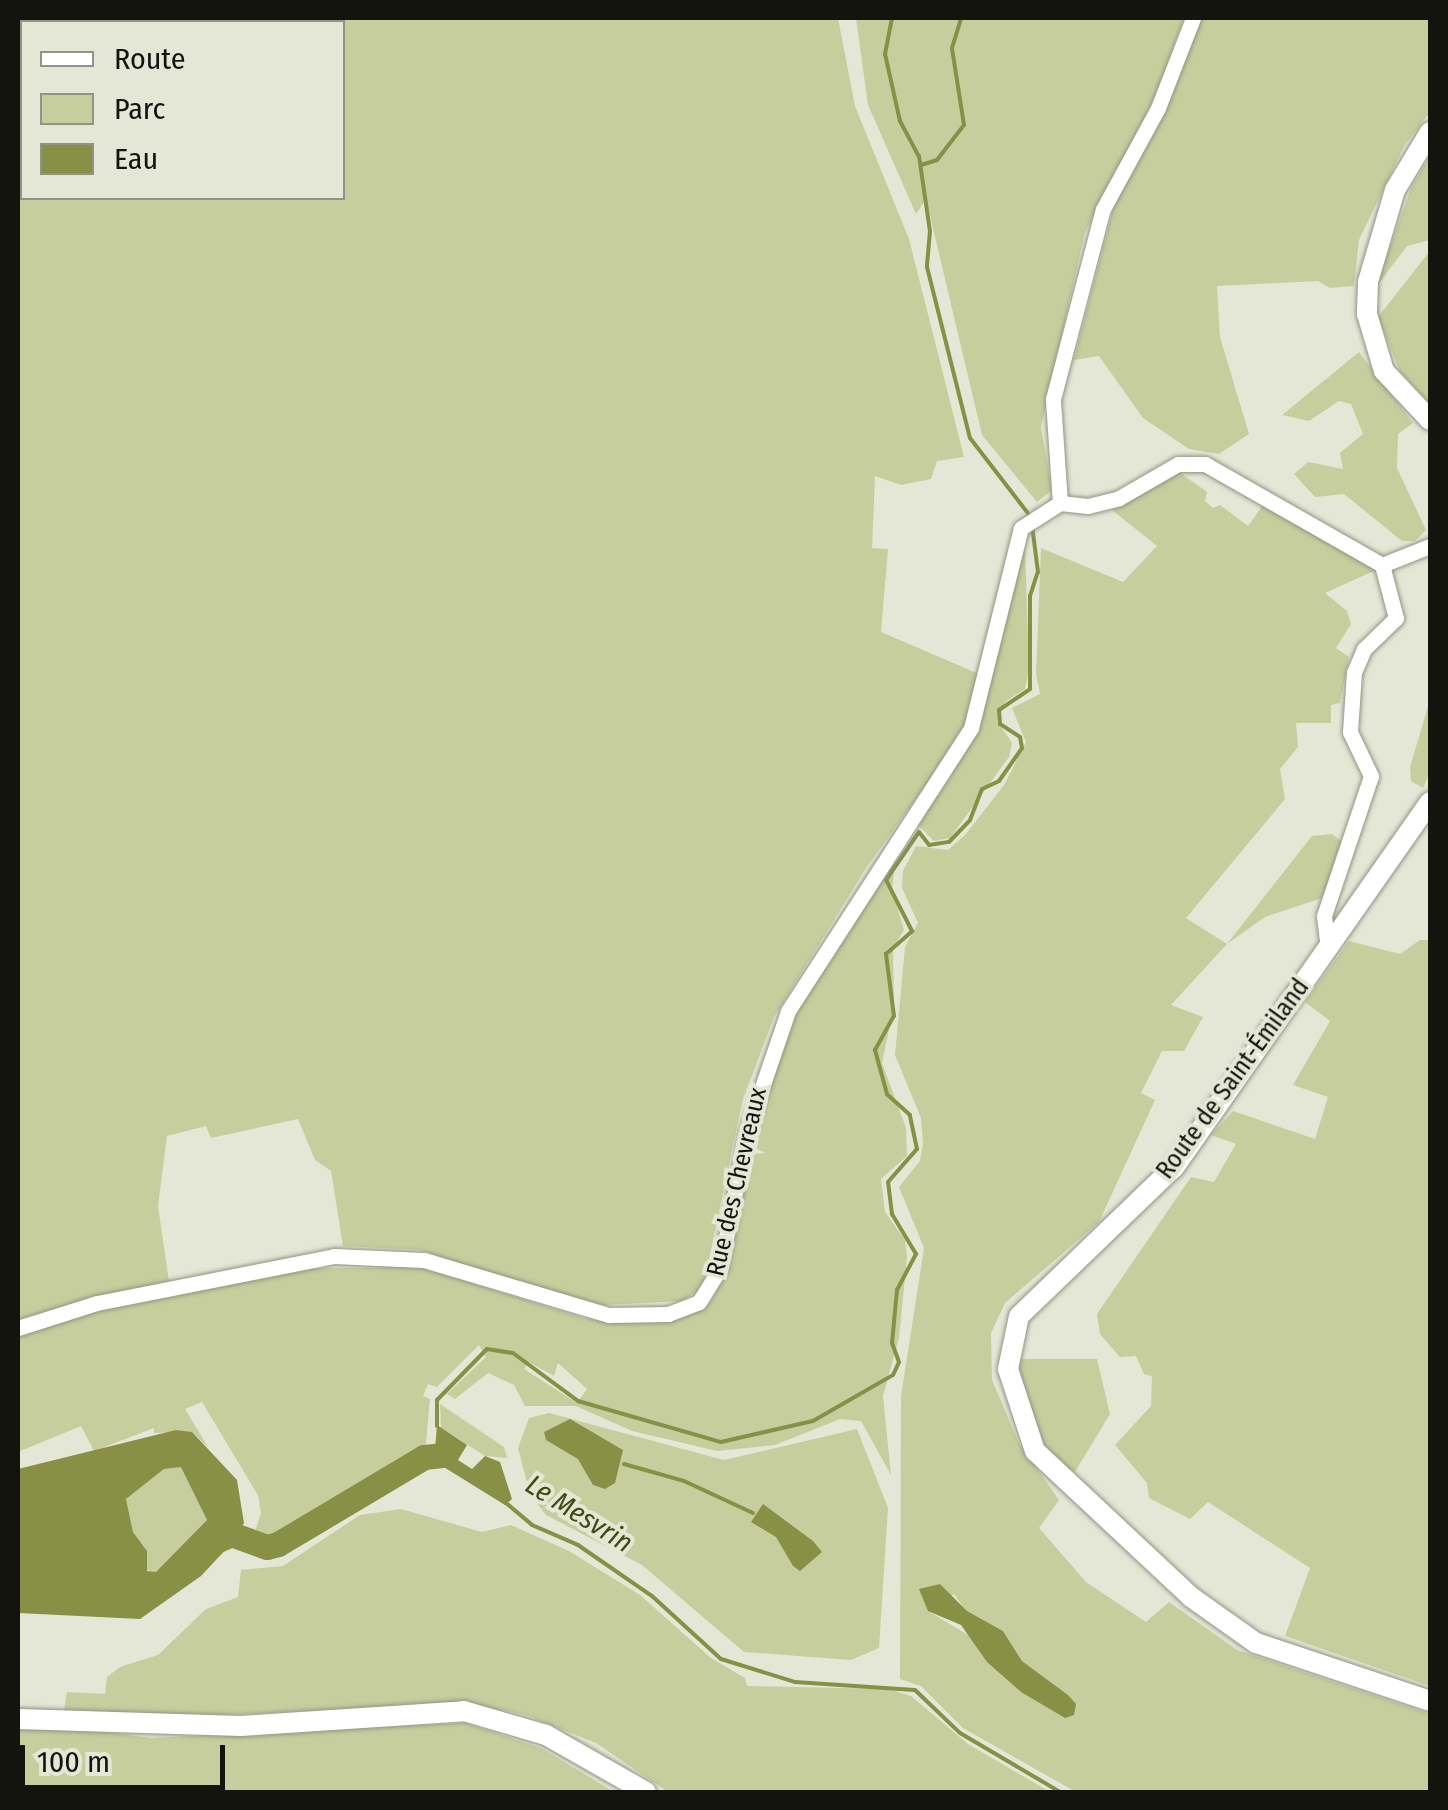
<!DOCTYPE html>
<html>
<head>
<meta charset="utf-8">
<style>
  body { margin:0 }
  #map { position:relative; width:1448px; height:1810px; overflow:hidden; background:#e4e7d5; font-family:"Fira Sans Condensed",sans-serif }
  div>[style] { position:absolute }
  .green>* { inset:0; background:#c7ce9d }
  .water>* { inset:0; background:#879044 }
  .stream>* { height:4px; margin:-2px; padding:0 2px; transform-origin:2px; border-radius:2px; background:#879044 }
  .river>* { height:25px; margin:-12.5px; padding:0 12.5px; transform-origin:12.5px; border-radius:12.5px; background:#879044 }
  .roads { filter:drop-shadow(0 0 2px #929484) drop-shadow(0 0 2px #929484) }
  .street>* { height:15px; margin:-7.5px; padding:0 7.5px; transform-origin:7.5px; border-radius:7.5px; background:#fff }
  .secondary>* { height:20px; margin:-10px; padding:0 10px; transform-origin:10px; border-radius:10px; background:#fff }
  span { translate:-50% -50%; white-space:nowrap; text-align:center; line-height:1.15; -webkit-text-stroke:8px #e4e7d5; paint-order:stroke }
  .street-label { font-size:25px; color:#13140e }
  .water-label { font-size:28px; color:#44490f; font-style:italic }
  .frame { position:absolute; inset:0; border:20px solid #13140e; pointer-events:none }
  .legend { position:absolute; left:20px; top:20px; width:325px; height:180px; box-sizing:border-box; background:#e4e7d5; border:2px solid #909385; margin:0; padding:12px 18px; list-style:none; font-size:30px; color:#13140e }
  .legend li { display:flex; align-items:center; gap:20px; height:50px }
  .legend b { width:50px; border:2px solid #909385 }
  .scale { position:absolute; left:20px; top:1745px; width:205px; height:45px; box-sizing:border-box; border:5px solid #13140e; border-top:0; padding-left:12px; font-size:30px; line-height:35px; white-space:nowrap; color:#13140e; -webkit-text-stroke:8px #e4e7d5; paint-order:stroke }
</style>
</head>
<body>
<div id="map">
  <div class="green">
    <i style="clip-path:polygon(evenodd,18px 18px,838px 18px,855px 106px,909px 239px,964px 457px,937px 461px,931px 479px,901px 485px,875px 476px,872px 548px,888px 549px,881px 632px,979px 674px,962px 735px,866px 868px,774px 1017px,743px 1099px,703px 1287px,682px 1301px,605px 1305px,559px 1298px,421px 1250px,343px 1246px,331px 1171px,315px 1160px,298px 1119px,211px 1138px,206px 1126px,167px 1136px,158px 1206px,169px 1281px,18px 1319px,18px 18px,22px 22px,342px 22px,342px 198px,22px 198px,22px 22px)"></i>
    <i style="clip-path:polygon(856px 18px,1184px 18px,1155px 97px,1085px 232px,1041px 427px,1052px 490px,1037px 502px,982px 435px,926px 199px,916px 214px,868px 105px)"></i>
    <i style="clip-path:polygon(1202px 18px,1430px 18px,1430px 112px,1404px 146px,1359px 240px,1354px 286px,1330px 288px,1318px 281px,1217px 286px,1220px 337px,1249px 434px,1219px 454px,1189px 449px,1143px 418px,1099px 356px,1074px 360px,1115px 202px)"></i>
    <i style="clip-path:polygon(1430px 156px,1430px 240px,1407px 246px,1376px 287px,1411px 188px)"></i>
    <i style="clip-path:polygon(1430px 251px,1430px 404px,1400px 371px,1378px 317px)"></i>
    <i style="clip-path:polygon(1359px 352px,1413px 423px,1398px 434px,1397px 468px,1426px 530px,1415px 541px,1402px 541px,1344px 494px,1315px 497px,1294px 474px,1308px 462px,1343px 469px,1340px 453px,1363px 434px,1351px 404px,1339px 401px,1309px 421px,1282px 415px)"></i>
    <i style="clip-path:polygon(evenodd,1179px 472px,1207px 492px,1205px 501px,1213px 508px,1220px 505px,1248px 526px,1263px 505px,1376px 570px,1325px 593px,1347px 611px,1351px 624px,1336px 648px,1349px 657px,1340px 703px,1331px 705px,1331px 723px,1296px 723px,1298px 747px,1280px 769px,1285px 799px,1186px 918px,1227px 944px,1312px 836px,1332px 834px,1342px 842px,1322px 898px,1265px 917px,1227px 944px,1171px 1005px,1203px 1017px,1184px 1051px,1162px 1051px,1141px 1093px,1155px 1100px,1099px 1222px,1005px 1303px,991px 1333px,992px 1380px,1019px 1443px,1059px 1500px,1039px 1528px,1086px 1582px,1146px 1622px,1169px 1602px,1237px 1650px,1430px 1714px,1430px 1792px,1076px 1792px,963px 1728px,921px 1686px,900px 1679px,901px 1396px,924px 1248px,899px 1187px,920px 1161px,923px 1143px,921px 1118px,895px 1055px,905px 947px,918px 923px,902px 888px,903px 871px,916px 846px,948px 850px,965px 835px,1004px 785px,1026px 742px,1012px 708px,1040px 694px,1036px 674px,1041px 548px,1123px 582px,1157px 546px,1112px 510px,1179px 472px,954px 1594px,966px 1611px,1003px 1631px,1022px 1661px,1068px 1695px,928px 1611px,954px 1594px)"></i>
    <i style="clip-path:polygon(1025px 548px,1029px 669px,1025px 689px,1005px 702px,997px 721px,1012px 743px,1009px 757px,950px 838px,934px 841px,917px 824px,950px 778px,985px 706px)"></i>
    <i style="clip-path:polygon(1430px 700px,1430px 772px,1423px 788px,1411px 781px,1410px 767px)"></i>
    <i style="clip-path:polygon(evenodd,908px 835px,895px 864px,892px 889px,904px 930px,893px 948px,894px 1006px,882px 1063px,906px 1128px,907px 1156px,881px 1179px,885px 1212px,905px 1240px,907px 1257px,899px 1338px,883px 1396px,891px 1475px,861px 1421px,840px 1419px,775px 1445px,717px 1451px,632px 1431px,576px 1406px,525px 1406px,514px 1385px,488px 1373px,455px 1399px,447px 1394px,486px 1357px,479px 1345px,437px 1387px,428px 1384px,423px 1396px,430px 1399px,426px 1443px,406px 1476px,344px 1497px,286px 1534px,272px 1552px,250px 1548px,261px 1513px,258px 1495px,202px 1402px,185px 1409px,208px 1447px,192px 1432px,154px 1433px,154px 1428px,94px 1451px,81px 1426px,18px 1452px,18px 1336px,95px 1310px,276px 1269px,420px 1267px,586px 1319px,632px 1323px,669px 1322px,710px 1303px,730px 1267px,761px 1099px,794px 1007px,908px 835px,529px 1362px,554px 1376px,558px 1363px,587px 1389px,577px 1403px,524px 1369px,529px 1362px)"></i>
    <i style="clip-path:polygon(1420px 940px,1430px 940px,1430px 1686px,1285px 1636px,1310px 1568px,1208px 1502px,1190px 1519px,1149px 1498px,1147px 1483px,1115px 1445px,1151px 1406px,1152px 1376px,1144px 1374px,1136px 1356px,1120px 1357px,1100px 1334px,1097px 1314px,1191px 1177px,1214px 1182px,1236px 1144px,1211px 1135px,1233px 1111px,1315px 1139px,1328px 1097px,1293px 1085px,1330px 1021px,1305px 1002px,1349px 941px,1400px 954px)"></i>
    <i style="clip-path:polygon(1015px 1359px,1097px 1359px,1110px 1414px,1075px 1472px,1057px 1463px,1042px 1442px)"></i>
    <i style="clip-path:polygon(440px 1404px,504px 1447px,507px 1458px,485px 1456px,441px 1428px)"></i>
    <i style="clip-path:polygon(549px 1413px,724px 1460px,857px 1429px,888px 1508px,879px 1648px,851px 1660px,744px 1652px,642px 1565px,546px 1515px,530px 1494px,518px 1448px,529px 1418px)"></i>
    <i style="clip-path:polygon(182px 1466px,207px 1520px,156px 1573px,146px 1570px,147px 1551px,133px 1532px,126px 1499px,164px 1469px)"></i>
    <i style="clip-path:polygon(401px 1509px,482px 1532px,511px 1525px,569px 1551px,640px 1595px,711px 1658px,745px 1678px,747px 1686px,888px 1689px,911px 1696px,968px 1744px,1050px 1792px,668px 1792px,596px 1743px,526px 1715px,468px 1703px,180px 1717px,64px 1710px,67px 1692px,105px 1694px,107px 1677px,120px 1667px,158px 1655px,206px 1609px,238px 1597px,241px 1570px,283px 1566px,360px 1515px)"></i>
    <i style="clip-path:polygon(465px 1723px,541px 1748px,614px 1792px,18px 1792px,18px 1730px,70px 1728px,152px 1738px)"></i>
  </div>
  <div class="water">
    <i style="clip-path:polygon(570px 1419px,623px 1450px,615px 1483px,605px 1489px,593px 1485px,578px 1459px,546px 1440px,544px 1432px)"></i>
    <i style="clip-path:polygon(437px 1425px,467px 1445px,458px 1460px,472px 1469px,485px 1456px,500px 1462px,512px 1499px,505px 1505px,434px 1461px)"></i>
    <i style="clip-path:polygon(evenodd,176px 1430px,192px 1432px,237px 1480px,244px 1523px,230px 1545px,201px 1576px,140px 1619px,18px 1613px,18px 1469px,176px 1430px,181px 1467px,207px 1520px,156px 1572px,147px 1571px,147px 1551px,133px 1532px,126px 1499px,164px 1469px,181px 1467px)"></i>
    <i style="clip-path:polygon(763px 1504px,813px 1541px,822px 1552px,800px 1571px,793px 1566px,776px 1537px,751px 1522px)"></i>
    <i style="clip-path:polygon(940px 1584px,967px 1611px,1003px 1631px,1022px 1661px,1068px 1695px,1076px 1704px,1074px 1715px,1065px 1718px,1021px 1692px,987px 1662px,961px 1625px,928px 1611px,919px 1589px)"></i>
  </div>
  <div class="stream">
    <i style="left:892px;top:18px;width:37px;rotate:101deg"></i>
    <i style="left:885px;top:54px;width:69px;rotate:77.4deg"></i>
    <i style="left:900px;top:121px;width:40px;rotate:62deg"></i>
    <i style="left:919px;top:156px;width:76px;rotate:81.7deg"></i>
    <i style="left:930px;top:231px;width:36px;rotate:95deg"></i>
    <i style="left:927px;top:267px;width:176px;rotate:75.9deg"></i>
    <i style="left:970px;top:438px;width:98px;rotate:52.4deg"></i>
    <i style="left:921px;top:165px;width:17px;rotate:-17deg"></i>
    <i style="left:937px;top:160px;width:44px;rotate:-52.4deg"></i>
    <i style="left:964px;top:125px;width:78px;rotate:-98.9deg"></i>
    <i style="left:952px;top:48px;width:31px;rotate:-73deg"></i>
    <i style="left:437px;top:1426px;width:26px;rotate:-90deg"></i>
    <i style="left:437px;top:1400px;width:71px;rotate:-45.6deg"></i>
    <i style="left:487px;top:1349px;width:26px;rotate:9deg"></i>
    <i style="left:513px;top:1353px;width:81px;rotate:36.4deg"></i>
    <i style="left:578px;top:1401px;width:149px;rotate:16deg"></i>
    <i style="left:721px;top:1442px;width:94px;rotate:-12.9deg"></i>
    <i style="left:813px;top:1421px;width:92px;rotate:-29.9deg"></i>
    <i style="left:893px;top:1375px;width:14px;rotate:-65deg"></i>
    <i style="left:899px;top:1362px;width:20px;rotate:-110deg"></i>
    <i style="left:892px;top:1343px;width:53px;rotate:-84.6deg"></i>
    <i style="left:897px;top:1290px;width:41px;rotate:-62.2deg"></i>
    <i style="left:916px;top:1254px;width:47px;rotate:-121deg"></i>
    <i style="left:892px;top:1214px;width:32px;rotate:-97deg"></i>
    <i style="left:888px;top:1182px;width:44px;rotate:-48.7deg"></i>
    <i style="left:917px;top:1149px;width:35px;rotate:-102deg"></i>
    <i style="left:910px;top:1115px;width:31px;rotate:-138deg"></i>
    <i style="left:887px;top:1094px;width:46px;rotate:-105.3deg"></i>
    <i style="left:875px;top:1050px;width:39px;rotate:-61deg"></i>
    <i style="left:894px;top:1016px;width:63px;rotate:-97.4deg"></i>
    <i style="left:886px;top:954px;width:35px;rotate:-41deg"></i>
    <i style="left:912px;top:931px;width:57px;rotate:-117deg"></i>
    <i style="left:886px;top:880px;width:58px;rotate:-55.5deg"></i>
    <i style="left:919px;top:832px;width:16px;rotate:52deg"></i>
    <i style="left:929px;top:845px;width:20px;rotate:-9deg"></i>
    <i style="left:949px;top:842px;width:30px;rotate:-46deg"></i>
    <i style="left:970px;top:820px;width:33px;rotate:-69deg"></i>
    <i style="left:982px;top:789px;width:19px;rotate:-25deg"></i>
    <i style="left:999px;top:781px;width:40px;rotate:-55.1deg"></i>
    <i style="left:1022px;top:748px;width:11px;rotate:-100deg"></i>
    <i style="left:1020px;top:737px;width:24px;rotate:-147deg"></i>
    <i style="left:1000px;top:724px;width:14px;rotate:-94deg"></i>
    <i style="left:999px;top:710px;width:37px;rotate:-34deg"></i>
    <i style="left:1030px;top:689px;width:93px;rotate:-90deg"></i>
    <i style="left:1030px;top:596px;width:25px;rotate:-72deg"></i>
    <i style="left:1038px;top:572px;width:47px;rotate:-97.3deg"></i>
    <i style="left:624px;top:1464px;width:62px;rotate:15.8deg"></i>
    <i style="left:684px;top:1481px;width:76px;rotate:24.9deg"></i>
    <i style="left:506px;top:1503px;width:34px;rotate:40deg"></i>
    <i style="left:532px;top:1525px;width:50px;rotate:23.5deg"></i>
    <i style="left:578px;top:1545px;width:90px;rotate:34.6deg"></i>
    <i style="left:652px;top:1596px;width:93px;rotate:42.4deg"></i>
    <i style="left:721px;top:1659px;width:77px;rotate:17.3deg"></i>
    <i style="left:795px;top:1682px;width:120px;rotate:3.8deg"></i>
    <i style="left:915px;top:1690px;width:62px;rotate:43.7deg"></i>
    <i style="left:960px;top:1733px;width:116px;rotate:30.5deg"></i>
  </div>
  <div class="river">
    <i style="left:209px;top:1544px;width:24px;rotate:-24deg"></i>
    <i style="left:231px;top:1534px;width:38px;rotate:20deg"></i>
    <i style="left:267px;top:1547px;width:11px;rotate:-15deg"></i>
    <i style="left:278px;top:1544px;width:170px;rotate:-30.8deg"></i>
    <i style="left:424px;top:1457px;width:18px;rotate:-6deg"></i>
  </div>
  <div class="roads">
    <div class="street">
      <i style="left:1060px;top:503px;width:28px;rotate:6deg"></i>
      <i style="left:1088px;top:506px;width:32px;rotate:-14deg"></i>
      <i style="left:1119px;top:498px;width:68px;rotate:-30deg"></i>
      <i style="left:1178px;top:464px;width:27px"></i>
      <i style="left:1205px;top:464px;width:204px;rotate:29.7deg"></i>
      <i style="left:1382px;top:565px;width:55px;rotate:75.2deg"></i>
      <i style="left:1396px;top:618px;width:45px;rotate:135.9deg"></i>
      <i style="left:1364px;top:649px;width:25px;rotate:113deg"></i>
      <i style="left:1354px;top:672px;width:60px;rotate:93.8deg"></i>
      <i style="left:1350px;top:732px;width:49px;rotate:64.5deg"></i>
      <i style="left:1371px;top:776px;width:148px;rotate:108.6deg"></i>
      <i style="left:1324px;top:916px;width:31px;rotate:83deg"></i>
      <i style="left:1060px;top:503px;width:104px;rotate:-93.9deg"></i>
      <i style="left:1053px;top:399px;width:196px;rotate:-75.3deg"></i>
      <i style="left:1103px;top:209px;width:115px;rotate:-61.4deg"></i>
      <i style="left:1158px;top:108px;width:97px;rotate:-68.7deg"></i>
      <i style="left:1382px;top:565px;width:52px;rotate:-21.6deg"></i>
      <i style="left:18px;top:1328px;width:83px;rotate:-17.6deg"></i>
      <i style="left:97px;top:1303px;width:242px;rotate:-11.2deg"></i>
      <i style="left:334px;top:1256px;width:90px;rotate:2.5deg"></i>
      <i style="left:424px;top:1260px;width:193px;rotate:16.6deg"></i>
      <i style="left:609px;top:1315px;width:59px;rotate:-1deg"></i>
      <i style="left:668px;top:1314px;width:33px;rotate:-21deg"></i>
      <i style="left:699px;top:1302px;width:40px;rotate:-58deg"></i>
      <i style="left:720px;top:1268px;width:140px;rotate:-78.9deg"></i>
      <i style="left:747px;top:1131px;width:127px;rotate:-71.1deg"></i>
      <i style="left:788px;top:1011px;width:337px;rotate:-57.1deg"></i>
      <i style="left:971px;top:728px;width:206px;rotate:-76deg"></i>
      <i style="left:1021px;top:528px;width:46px;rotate:-32.7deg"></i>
    </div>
    <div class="secondary">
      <i style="left:1430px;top:132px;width:68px;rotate:121.1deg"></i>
      <i style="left:1395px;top:190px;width:96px;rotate:106.4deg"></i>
      <i style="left:1368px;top:282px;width:32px;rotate:92deg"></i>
      <i style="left:1367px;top:314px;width:59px;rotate:73.4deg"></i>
      <i style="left:1384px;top:371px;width:67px;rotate:46.8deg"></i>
      <i style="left:1430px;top:802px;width:446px;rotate:125deg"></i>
      <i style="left:1174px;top:1167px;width:215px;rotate:136.1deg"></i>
      <i style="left:1019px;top:1316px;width:54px;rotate:101.7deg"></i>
      <i style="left:1008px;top:1369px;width:86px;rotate:71.8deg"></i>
      <i style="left:1035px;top:1451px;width:214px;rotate:43.1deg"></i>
      <i style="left:1191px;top:1597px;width:80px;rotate:35.3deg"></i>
      <i style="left:1256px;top:1643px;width:183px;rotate:18.4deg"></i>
      <i style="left:18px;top:1719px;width:223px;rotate:1.8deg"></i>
      <i style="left:241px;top:1726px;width:224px;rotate:-3.8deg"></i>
      <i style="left:464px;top:1711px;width:85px;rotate:16.3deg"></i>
      <i style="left:546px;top:1735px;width:115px;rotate:29.7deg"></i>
    </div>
  </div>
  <div class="street-label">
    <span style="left:1233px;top:1079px;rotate:-54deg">Route de Saint-Émiland</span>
    <span style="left:737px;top:1182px;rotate:-77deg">Rue des Chevreaux</span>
  </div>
  <div class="water-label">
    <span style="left:579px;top:1514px;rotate:32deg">Le Mesvrin</span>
  </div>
  <div class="frame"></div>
  <ul class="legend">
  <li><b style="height:12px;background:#fff"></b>Route</li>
  <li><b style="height:28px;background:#c7ce9d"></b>Parc</li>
  <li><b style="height:28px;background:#879044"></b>Eau</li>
  </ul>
  <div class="scale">100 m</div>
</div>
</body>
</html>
